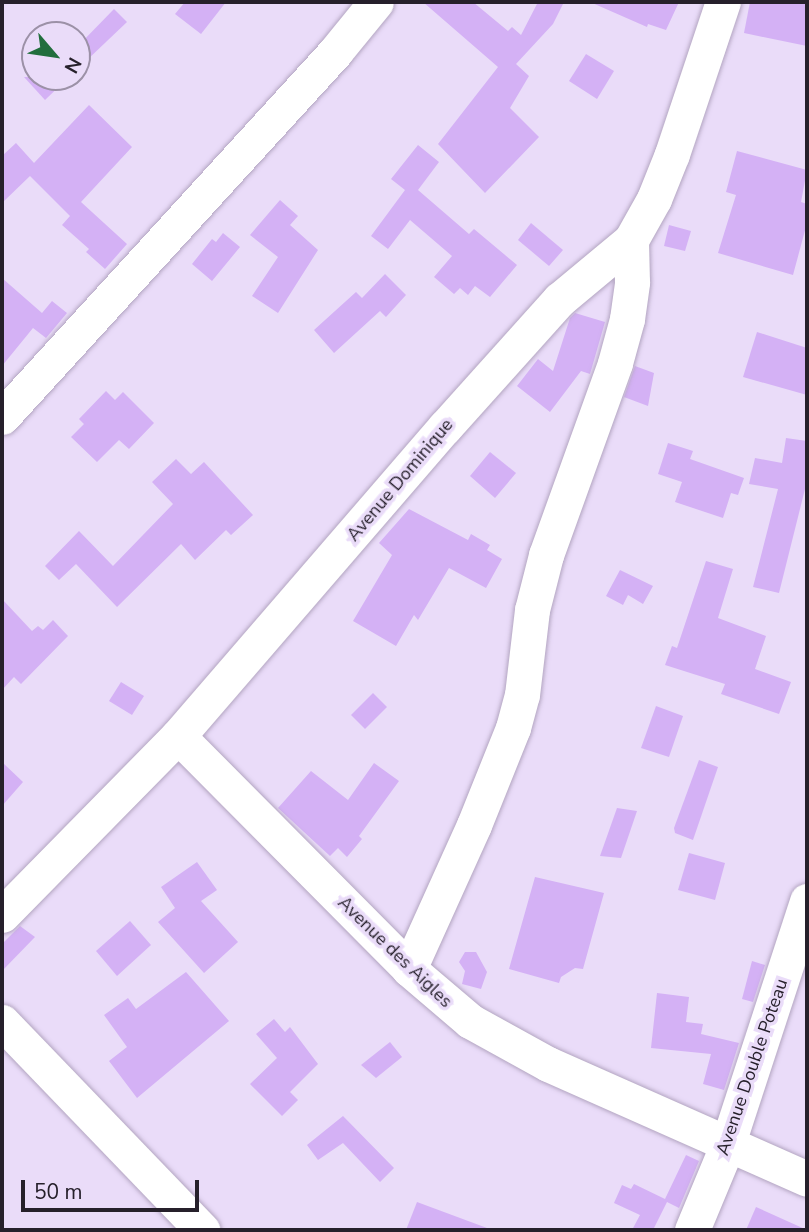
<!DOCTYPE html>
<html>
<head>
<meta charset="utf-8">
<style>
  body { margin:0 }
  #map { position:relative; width:809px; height:1232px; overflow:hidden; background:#eadcf9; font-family:"Nunito Sans",sans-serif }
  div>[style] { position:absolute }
  .building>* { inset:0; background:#d4b1f5 }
  .roads { filter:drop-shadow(0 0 2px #b3a5c1) drop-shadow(0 0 2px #b3a5c1) }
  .minor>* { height:35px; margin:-17.5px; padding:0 17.5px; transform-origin:17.5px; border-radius:17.5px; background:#fff }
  span { translate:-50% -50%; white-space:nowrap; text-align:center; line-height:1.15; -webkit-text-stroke:7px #eadcf9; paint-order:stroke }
  .street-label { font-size:18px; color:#26202b }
  .frame { position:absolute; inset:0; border:4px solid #26202b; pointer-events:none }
  .north { position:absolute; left:21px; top:21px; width:70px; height:70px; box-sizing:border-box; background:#eadcf9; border:2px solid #9c91a7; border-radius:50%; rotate:119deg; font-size:19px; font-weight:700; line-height:28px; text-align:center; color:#26202b }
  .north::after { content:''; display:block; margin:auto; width:24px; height:32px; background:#216e3d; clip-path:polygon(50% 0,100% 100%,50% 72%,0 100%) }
  .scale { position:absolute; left:21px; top:1180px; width:178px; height:32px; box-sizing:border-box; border:4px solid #26202b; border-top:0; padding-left:9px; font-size:21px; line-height:24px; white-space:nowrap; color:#26202b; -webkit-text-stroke:5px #eadcf9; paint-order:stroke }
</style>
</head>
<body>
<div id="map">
  <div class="building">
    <i style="clip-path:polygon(185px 2px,226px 2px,201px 34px,175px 14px)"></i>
    <i style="clip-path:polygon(423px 2px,473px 2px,508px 31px,512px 27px,521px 35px,538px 2px,564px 2px,553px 24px,516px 64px,529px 76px,510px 108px,539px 137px,485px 193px,438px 144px,498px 67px)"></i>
    <i style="clip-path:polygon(590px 2px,679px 2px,666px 30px,648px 24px,647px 27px)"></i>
    <i style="clip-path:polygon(750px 2px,807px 2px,807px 46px,744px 33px)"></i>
    <i style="clip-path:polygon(114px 9px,127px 22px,86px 61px,77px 53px,77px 47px)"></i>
    <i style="clip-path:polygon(586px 54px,614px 71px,597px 99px,569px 81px)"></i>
    <i style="clip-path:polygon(24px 77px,69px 77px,45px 100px)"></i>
    <i style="clip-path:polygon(89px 105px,132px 147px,81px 202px,127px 244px,105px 269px,86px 252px,89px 249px,62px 225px,70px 216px,30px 176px,2px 203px,2px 156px,16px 143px,34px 163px)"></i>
    <i style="clip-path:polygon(418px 145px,439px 162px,418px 190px,469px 234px,474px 229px,517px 265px,490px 297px,475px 286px,468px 295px,460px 288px,454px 294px,434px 277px,452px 256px,410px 220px,388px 249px,371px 236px,405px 190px,391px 179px)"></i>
    <i style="clip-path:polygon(737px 151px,807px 170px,801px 202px,807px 204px,807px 223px,793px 275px,718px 253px,736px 195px,726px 192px)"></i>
    <i style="clip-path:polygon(280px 200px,298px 216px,290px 225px,318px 250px,278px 313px,252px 296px,278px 257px,250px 235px)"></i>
    <i style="clip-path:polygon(531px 223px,563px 250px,549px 266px,518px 240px)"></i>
    <i style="clip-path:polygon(669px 225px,691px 231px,685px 251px,664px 246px)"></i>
    <i style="clip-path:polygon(223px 233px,240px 247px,212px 281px,192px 264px,212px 239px,216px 242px)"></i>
    <i style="clip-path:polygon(385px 274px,406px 295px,386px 317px,380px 311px,334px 353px,314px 330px,356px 292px,362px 298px)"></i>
    <i style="clip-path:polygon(2px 278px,42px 313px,52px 301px,67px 313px,46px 338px,33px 328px,2px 366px)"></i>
    <i style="clip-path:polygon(575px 313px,605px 322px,590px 374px,581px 371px,550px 412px,517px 386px,538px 359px,553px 371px,570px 318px)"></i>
    <i style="clip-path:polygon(757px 332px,807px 348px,807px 395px,743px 377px)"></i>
    <i style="clip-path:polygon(635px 366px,654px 373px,648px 406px,624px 397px)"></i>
    <i style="clip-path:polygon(106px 391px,115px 400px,123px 392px,154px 423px,129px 449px,119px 440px,97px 462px,71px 437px,84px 424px,79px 419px)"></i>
    <i style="clip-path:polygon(786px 438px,807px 441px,807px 481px,779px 593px,753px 587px,778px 489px,749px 484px,755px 458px,782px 463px)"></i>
    <i style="clip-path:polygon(668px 443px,693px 451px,690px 459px,744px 478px,738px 495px,731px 493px,723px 518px,675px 502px,682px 482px,658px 474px)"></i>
    <i style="clip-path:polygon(490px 452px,516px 473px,495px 498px,470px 476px)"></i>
    <i style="clip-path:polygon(176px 459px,191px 474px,204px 462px,253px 515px,231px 535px,226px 530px,195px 560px,181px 544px,117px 607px,76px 564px,59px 580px,45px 566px,79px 531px,113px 566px,173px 504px,152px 482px)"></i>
    <i style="clip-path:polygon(409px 509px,468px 540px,471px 534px,490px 545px,487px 550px,502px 559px,486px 588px,449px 568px,418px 620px,414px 615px,396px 646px,353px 621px,392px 555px,379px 543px)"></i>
    <i style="clip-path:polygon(706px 561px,733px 569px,718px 618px,766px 636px,755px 669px,791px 682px,779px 714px,721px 694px,725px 684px,665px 665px,672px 646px,677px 648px)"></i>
    <i style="clip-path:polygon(620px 570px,653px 586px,643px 604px,628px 595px,623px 605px,606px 596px)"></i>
    <i style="clip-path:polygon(2px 599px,32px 631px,38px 626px,43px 630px,53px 620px,68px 636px,21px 684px,14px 677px,2px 690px)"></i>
    <i style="clip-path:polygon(121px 682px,144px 696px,132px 715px,109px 701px)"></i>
    <i style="clip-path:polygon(373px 693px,387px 707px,365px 729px,351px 715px)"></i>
    <i style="clip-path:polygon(656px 706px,683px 716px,669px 757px,641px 748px)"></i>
    <i style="clip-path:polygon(699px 760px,718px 767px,693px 840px,675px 833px,674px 828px)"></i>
    <i style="clip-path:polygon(2px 762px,23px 782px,2px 806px)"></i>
    <i style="clip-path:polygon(374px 763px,399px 781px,359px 836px,362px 839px,347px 857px,338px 848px,330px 856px,278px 808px,311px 771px,348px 800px)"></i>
    <i style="clip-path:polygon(617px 808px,637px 811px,621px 858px,600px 856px)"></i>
    <i style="clip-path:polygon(689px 853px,725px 863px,715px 900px,678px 890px)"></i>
    <i style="clip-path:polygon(197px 862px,217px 890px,201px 901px,238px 942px,204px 973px,158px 922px,175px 908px,161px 887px)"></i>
    <i style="clip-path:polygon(535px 877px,604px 893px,583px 969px,575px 968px,561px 977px,559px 983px,509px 969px)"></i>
    <i style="clip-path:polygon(130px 921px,151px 945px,117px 976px,96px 951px)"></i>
    <i style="clip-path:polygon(20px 926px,35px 937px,2px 971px,2px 944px)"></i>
    <i style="clip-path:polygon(465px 952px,476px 952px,487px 972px,481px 989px,462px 984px,465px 971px,459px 962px)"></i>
    <i style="clip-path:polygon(752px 961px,765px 965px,753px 1002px,742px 999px)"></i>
    <i style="clip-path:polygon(186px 972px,229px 1021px,137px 1098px,109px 1061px,127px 1047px,104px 1015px,128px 998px,136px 1009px)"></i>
    <i style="clip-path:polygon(657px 993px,689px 997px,686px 1022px,703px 1024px,701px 1034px,739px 1043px,724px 1090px,703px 1084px,711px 1054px,651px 1048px)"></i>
    <i style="clip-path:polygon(274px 1019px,285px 1032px,290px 1027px,318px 1064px,290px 1092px,298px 1100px,282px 1116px,250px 1084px,277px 1058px,256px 1034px)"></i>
    <i style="clip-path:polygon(390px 1042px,402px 1057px,376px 1078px,361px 1065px)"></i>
    <i style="clip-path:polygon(343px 1116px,394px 1168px,380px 1182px,343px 1143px,318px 1160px,307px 1145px)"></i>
    <i style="clip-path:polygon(686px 1155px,699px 1161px,679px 1208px,667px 1202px,653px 1230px,632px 1230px,640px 1215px,614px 1203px,622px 1185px,631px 1189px,634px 1184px,665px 1199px)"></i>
    <i style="clip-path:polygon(417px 1202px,487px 1228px,487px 1230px,406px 1230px)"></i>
    <i style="clip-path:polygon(756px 1207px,807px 1230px,746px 1230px)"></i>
  </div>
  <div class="roads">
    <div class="minor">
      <i style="left:2px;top:417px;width:495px;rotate:-47.6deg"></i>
      <i style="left:336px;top:51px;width:63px;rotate:-50.8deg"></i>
      <i style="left:178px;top:736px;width:328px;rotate:45.2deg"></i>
      <i style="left:409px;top:969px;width:80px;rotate:40.4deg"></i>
      <i style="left:470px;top:1021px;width:89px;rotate:28.9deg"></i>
      <i style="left:548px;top:1064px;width:283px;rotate:23.9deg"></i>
      <i style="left:2px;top:915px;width:251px;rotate:-45.5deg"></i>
      <i style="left:178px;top:736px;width:408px;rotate:-49.2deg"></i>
      <i style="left:445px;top:427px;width:171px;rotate:-48.1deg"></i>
      <i style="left:559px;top:300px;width:94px;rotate:-39.8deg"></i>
      <i style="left:631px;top:240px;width:47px;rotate:-60.7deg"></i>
      <i style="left:654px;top:199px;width:48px;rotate:-68.2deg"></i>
      <i style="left:672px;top:154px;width:160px;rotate:-71.5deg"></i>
      <i style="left:409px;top:969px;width:158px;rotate:-65.7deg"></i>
      <i style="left:474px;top:825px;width:105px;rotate:-68.1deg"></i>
      <i style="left:513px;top:728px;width:34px;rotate:-75deg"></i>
      <i style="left:522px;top:695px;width:86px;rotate:-83.3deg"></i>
      <i style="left:532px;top:610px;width:57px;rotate:-75.7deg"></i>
      <i style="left:546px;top:555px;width:204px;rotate:-70.2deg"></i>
      <i style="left:615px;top:363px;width:46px;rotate:-74.7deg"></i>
      <i style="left:627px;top:319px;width:37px;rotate:-82deg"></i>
      <i style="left:632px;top:282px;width:42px;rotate:-91.4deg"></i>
      <i style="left:2px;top:1022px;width:289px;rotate:46.1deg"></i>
      <i style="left:692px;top:1230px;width:91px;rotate:-67.4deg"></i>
      <i style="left:727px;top:1146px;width:258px;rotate:-71.9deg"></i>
    </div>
  </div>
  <div class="street-label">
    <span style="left:400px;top:480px;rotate:-50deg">Avenue Dominique</span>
    <span style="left:395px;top:952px;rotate:44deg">Avenue des Aigles</span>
    <span style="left:752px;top:1067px;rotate:-71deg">Avenue Double Poteau</span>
  </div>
  <div class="frame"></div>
  <div class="north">N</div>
  <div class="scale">50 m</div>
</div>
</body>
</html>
